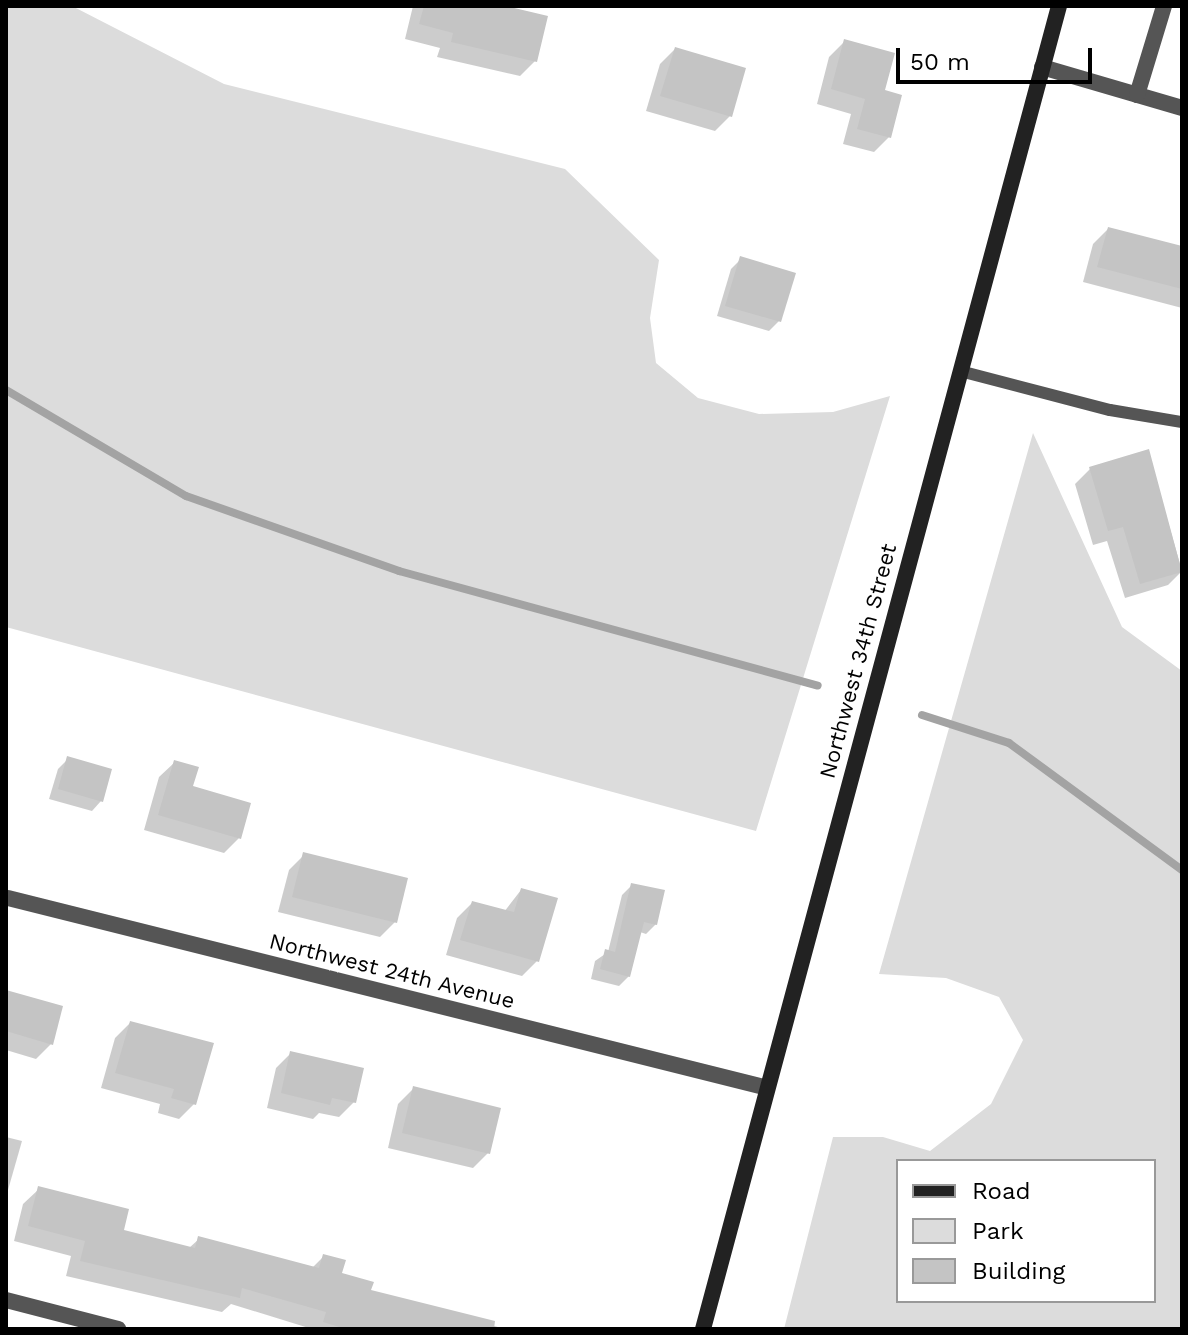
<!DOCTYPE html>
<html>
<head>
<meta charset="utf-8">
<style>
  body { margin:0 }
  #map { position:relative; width:1188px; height:1335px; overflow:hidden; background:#fff; font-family:"Work Sans",sans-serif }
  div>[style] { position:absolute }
  .green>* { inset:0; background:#dcdcdc }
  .shadow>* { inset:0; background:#0003 }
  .stream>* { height:8px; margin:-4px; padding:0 4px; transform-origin:4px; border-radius:4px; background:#a3a3a3 }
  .building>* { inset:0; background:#c4c4c4 }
  .lane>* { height:12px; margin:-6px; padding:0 6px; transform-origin:6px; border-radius:6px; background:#555 }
  .street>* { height:16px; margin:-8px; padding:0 8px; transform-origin:8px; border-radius:8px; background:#555 }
  .secondary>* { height:16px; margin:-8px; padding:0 8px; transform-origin:8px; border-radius:8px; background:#222 }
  span { translate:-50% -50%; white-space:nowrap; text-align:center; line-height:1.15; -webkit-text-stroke:6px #fff; paint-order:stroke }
  .street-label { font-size:22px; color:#000 }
  .frame { position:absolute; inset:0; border:8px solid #000; pointer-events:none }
  .legend { position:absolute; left:896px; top:1159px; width:260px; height:144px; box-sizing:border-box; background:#fff; border:2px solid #999; margin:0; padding:10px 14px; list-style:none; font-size:24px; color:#000 }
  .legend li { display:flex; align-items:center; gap:16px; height:40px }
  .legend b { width:40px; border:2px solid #999 }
  .scale { position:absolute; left:896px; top:48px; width:196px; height:36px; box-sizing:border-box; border:4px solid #000; border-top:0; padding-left:10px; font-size:24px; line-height:28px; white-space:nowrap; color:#000; -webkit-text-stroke:6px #fff; paint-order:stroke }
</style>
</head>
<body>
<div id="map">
  <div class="green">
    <i style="clip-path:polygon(6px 6px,72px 6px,224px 84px,565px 169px,659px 260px,650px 318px,656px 363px,698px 398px,759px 414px,833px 412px,890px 396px,756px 831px,6px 627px)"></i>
    <i style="clip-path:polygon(evenodd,1033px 433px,1122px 627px,1182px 671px,1182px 1329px,784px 1329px,833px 1137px,883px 1137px,930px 1151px,991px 1104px,1023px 1040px,999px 997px,946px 978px,879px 974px,1033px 433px,898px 1161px,1154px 1161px,1154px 1301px,898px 1301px,898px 1161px)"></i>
  </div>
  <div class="shadow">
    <i style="clip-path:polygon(413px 6px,497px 6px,535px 61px,520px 76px,437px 57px,440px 48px,405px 39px)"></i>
    <i style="clip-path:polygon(844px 42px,883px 92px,889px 137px,874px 152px,843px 144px,851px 114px,817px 104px,829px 57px)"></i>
    <i style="clip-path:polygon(675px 49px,730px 116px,715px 131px,646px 111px,660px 64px)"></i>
    <i style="clip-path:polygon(1108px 229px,1182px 248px,1182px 308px,1083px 282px,1093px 244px)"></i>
    <i style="clip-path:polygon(741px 259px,779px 321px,769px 331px,717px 316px,731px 269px)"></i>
    <i style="clip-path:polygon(1148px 452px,1182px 571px,1168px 585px,1125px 598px,1107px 541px,1093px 545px,1075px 484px,1090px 469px)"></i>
    <i style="clip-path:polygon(68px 759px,101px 801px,92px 811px,49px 799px,58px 769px)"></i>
    <i style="clip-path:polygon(175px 762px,191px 788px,239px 838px,224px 853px,144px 830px,159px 777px)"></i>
    <i style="clip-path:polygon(304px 855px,395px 922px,380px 937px,278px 912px,289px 870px)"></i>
    <i style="clip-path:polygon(632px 885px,656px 924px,646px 934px,640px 932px,629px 976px,619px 986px,591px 979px,595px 961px,608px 952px,622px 895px)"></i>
    <i style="clip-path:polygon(521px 890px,537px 961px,522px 976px,446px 955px,457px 918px,472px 903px,504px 912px)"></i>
    <i style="clip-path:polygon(6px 992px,51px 1044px,36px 1059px,6px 1050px)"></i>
    <i style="clip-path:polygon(130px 1023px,194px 1104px,179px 1119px,158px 1113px,160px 1104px,101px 1088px,115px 1038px)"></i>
    <i style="clip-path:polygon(291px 1053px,354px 1102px,339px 1117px,319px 1113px,313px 1119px,267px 1108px,276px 1068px)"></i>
    <i style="clip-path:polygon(413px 1089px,488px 1153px,473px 1168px,388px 1148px,398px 1104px)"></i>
    <i style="clip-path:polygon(6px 1137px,22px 1141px,6px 1197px)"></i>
    <i style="clip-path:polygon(39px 1189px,121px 1232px,189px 1248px,199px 1239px,312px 1268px,324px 1256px,340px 1275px,369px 1292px,505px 1329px,312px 1329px,231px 1304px,222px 1312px,66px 1276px,71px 1256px,14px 1241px,23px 1204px)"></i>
  </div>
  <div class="stream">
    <i style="left:6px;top:390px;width:209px;rotate:30.5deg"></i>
    <i style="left:186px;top:496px;width:226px;rotate:19.4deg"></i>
    <i style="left:399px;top:571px;width:434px;rotate:15.3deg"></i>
    <i style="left:922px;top:715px;width:91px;rotate:17.8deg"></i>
    <i style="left:1009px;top:743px;width:215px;rotate:36.3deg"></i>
  </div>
  <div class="building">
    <i style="clip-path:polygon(424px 6px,506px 6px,548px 16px,537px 62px,451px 42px,453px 33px,419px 24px)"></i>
    <i style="clip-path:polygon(844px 39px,895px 53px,885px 90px,902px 95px,891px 138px,857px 129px,865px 99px,831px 89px)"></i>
    <i style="clip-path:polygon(675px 47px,746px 68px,732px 117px,660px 96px)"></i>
    <i style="clip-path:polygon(1108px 227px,1182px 246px,1182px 289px,1097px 267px)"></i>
    <i style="clip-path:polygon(740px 256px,796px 273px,781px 322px,725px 306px)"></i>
    <i style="clip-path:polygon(1149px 449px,1182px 572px,1140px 584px,1123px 527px,1108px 531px,1089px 467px)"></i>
    <i style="clip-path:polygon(67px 756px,112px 769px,103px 802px,58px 789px)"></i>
    <i style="clip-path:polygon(174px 760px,199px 767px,193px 786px,251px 803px,241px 839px,158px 815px)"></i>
    <i style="clip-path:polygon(303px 852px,408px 878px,397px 923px,292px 897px)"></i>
    <i style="clip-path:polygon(631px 883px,665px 890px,657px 925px,644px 922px,630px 977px,600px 969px,605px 949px,615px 952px)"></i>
    <i style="clip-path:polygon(521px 888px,558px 898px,539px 962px,460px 940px,472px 901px,514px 912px)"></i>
    <i style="clip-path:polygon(6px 990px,63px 1006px,53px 1045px,6px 1031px)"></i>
    <i style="clip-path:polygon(130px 1021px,214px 1043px,196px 1105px,171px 1098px,174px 1089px,115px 1073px)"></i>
    <i style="clip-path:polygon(290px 1051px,364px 1068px,356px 1103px,332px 1098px,330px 1105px,281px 1093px)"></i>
    <i style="clip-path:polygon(413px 1086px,501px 1108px,490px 1154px,402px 1133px)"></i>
    <i style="clip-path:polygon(38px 1186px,129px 1209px,124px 1230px,195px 1248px,198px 1236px,319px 1268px,323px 1254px,346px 1260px,342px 1273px,374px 1282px,371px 1290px,495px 1321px,494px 1329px,346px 1329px,323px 1322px,326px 1312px,242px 1288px,240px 1298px,80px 1261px,85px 1241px,28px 1226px)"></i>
  </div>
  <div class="lane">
    <i style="left:960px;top:371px;width:155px;rotate:14.6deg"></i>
    <i style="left:1110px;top:410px;width:73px;rotate:9.5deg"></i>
  </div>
  <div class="street">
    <i style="left:1042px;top:67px;width:146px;rotate:16.3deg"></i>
    <i style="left:1137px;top:95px;width:93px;rotate:-73.1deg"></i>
    <i style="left:8px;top:898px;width:779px;rotate:14.04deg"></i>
    <i style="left:6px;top:1300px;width:116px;rotate:14.5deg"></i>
  </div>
  <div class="secondary">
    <i style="left:703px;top:1329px;width:1370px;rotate:-74.94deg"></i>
  </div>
  <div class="street-label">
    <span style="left:858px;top:661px;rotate:-75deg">Northwest 34th Street</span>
    <span style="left:392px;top:971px;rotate:14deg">Northwest 24th Avenue</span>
  </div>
  <div class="frame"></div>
  <ul class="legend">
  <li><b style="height:10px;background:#222"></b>Road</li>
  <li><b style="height:22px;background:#dcdcdc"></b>Park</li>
  <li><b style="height:22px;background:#c4c4c4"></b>Building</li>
  </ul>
  <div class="scale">50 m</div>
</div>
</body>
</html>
